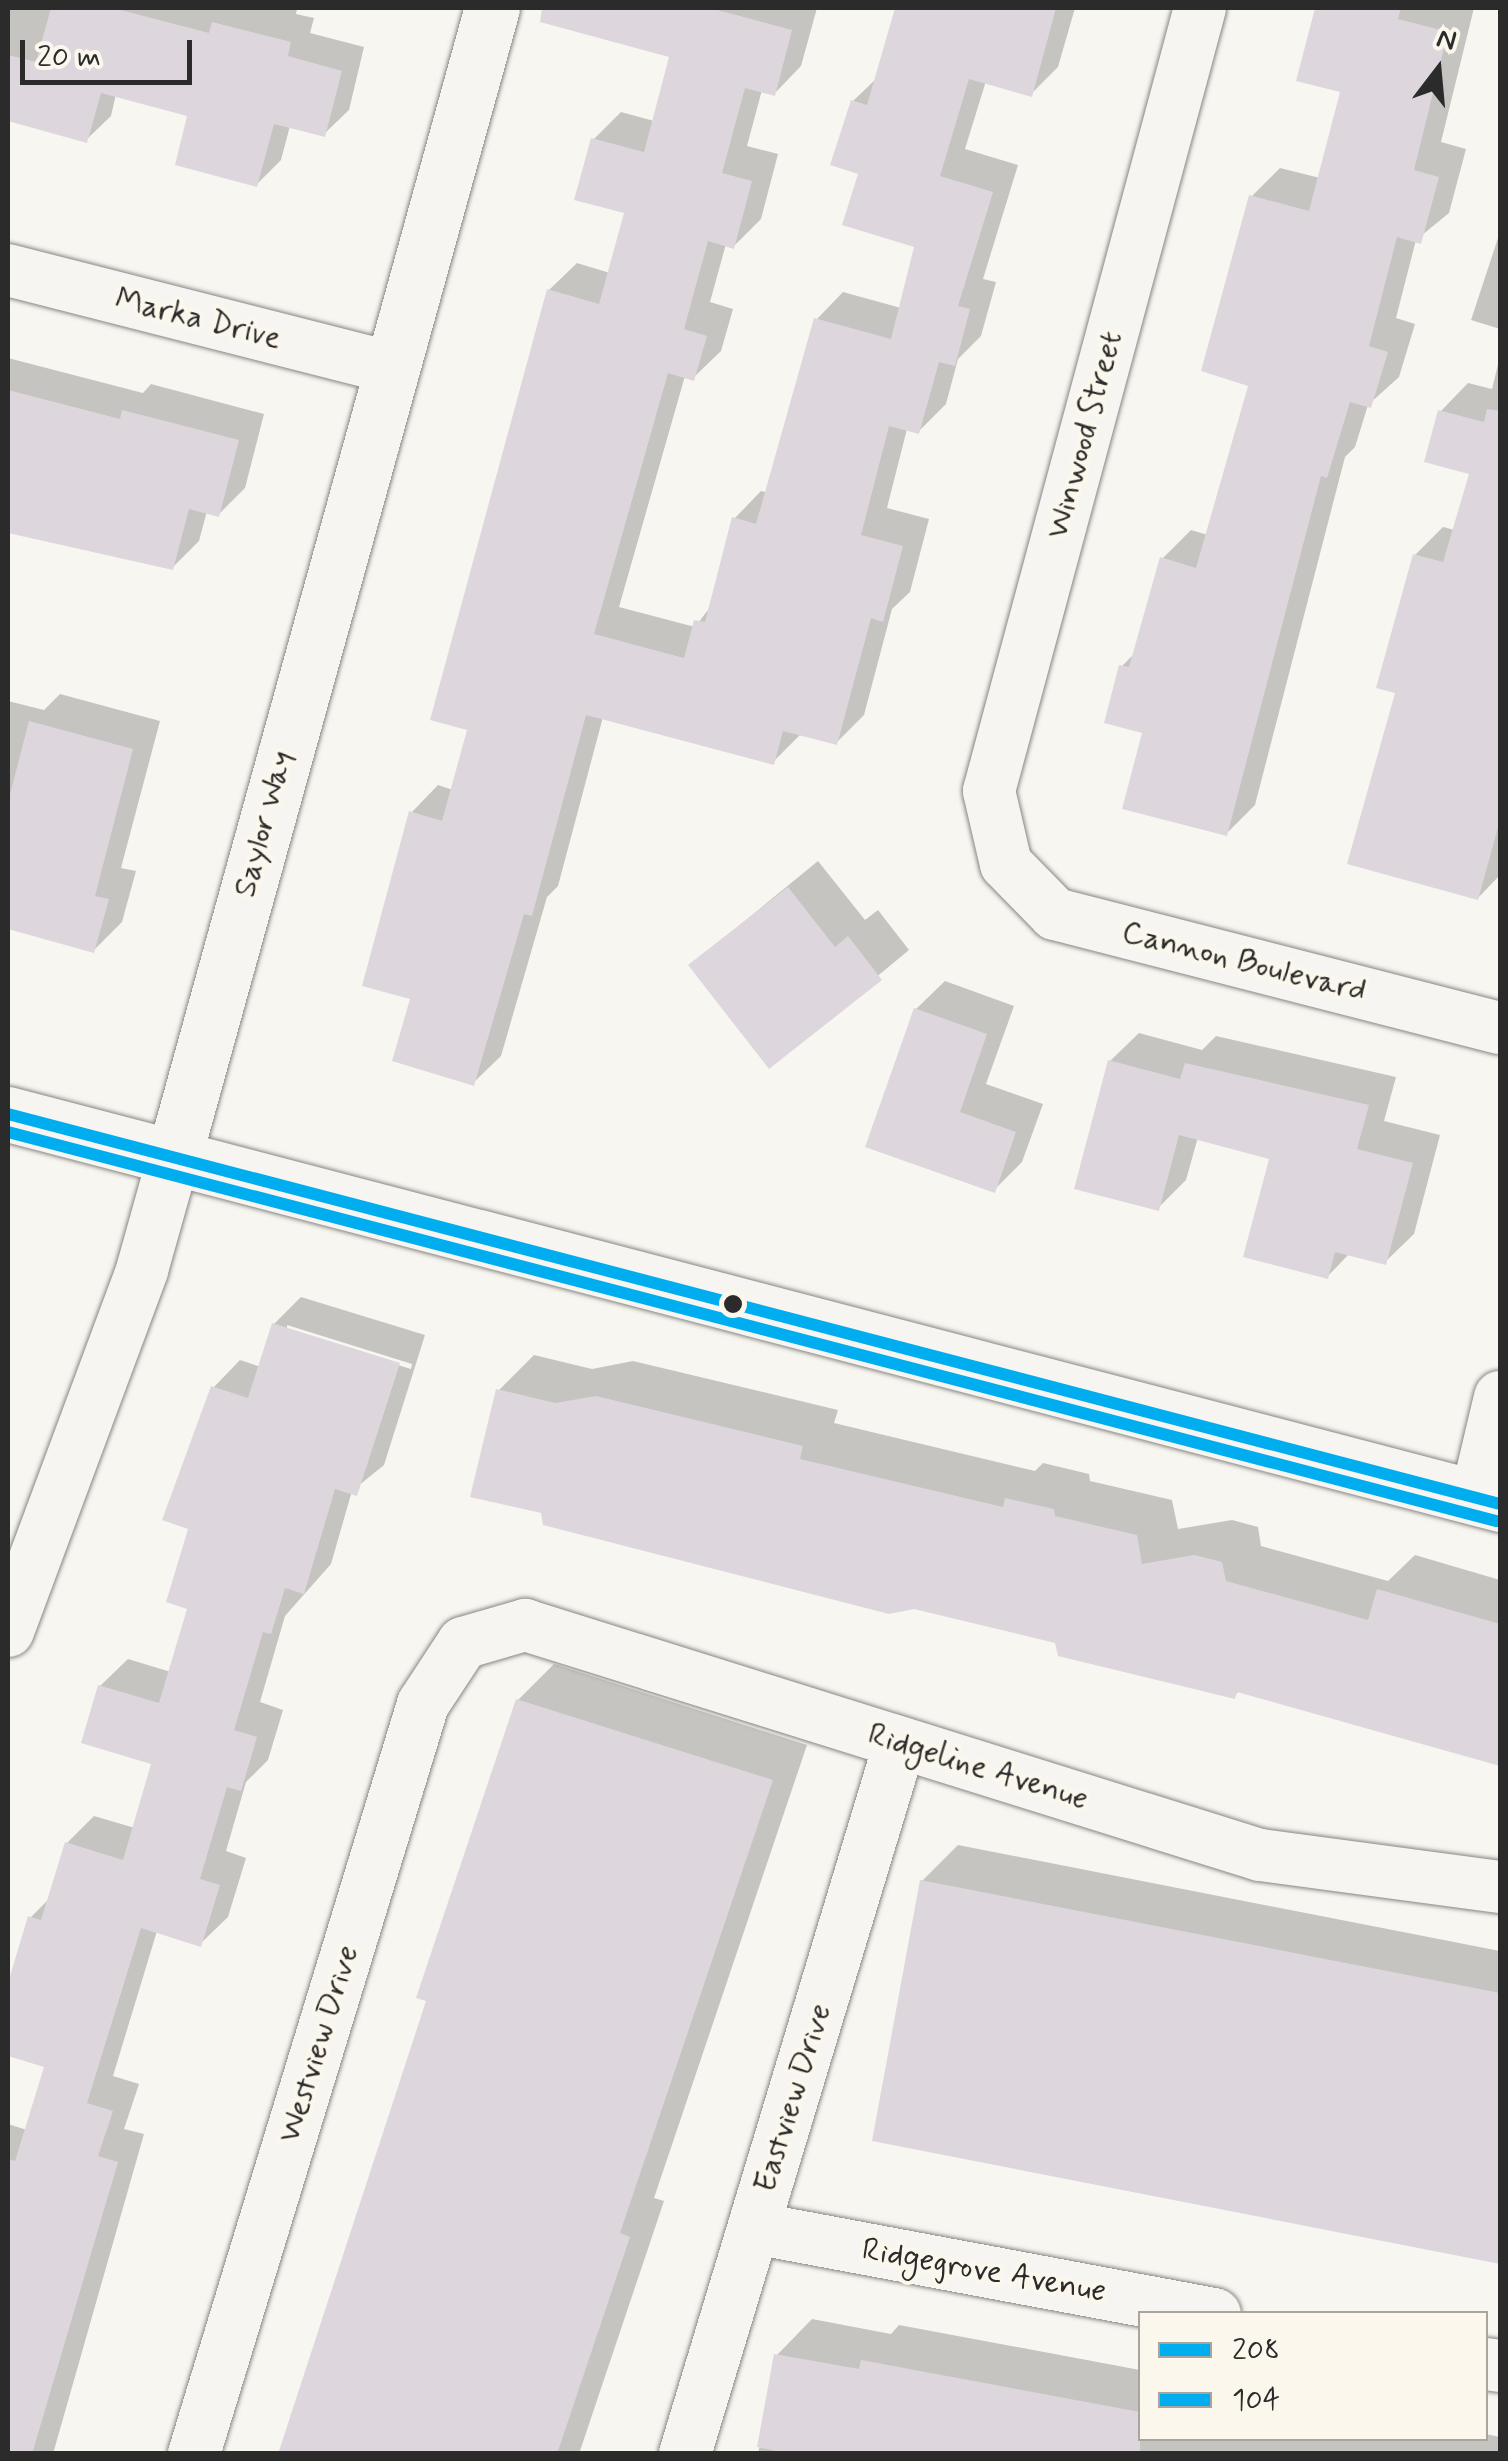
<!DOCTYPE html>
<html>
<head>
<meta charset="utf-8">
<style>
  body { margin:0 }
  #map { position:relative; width:1508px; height:2461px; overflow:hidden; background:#f8f6f0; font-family:Mynerve,sans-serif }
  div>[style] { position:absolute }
  .shadow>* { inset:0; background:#0003 }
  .building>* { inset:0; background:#ddd7dd }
  .roads { filter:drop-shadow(0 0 2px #878684) drop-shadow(0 0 2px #878684) }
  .street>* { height:52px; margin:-26px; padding:0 26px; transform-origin:26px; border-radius:26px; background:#f6f5f1 }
  .secondary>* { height:55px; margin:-27.5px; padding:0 27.5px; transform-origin:27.5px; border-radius:27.5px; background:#f6f5f1 }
  .bus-1>* { height:12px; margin:-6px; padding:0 6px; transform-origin:6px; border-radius:6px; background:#00adef }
  .bus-2>* { height:12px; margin:-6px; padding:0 6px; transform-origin:6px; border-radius:6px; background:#00adef }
  .dots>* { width:28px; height:28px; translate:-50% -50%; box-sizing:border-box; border:5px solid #fbf7ec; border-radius:50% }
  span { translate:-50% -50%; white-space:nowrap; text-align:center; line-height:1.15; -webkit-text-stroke:8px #fbf7ec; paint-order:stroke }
  .street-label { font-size:32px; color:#2b2b2b }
  .frame { position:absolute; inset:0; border:10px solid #2b2b2b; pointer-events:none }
  .legend { position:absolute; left:1138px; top:2311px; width:350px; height:130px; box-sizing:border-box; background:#fbf7ec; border:2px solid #a8a59f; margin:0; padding:12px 18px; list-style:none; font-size:30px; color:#2b2b2b }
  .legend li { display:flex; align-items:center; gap:20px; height:50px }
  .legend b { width:50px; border:2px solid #a8a59f }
  .north { position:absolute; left:1388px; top:20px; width:100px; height:100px; -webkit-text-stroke:8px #fbf7ec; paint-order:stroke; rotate:16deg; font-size:28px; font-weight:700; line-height:40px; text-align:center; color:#2b2b2b }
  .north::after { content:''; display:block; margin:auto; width:35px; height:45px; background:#2b2b2b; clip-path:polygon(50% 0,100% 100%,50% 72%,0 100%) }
  .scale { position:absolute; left:20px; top:40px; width:172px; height:45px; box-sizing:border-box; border:5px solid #2b2b2b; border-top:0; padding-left:12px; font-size:30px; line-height:35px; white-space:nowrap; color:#2b2b2b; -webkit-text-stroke:8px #fbf7ec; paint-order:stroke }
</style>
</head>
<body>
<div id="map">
  <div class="shadow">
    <i style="clip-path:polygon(8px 8px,297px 8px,296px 14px,314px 18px,310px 33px,364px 47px,349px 110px,324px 134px,290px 126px,281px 160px,257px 184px,190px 114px,116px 94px,111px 116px,86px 140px,8px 120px)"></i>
    <i style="clip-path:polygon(625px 8px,817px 8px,801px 66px,774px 94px,762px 90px,747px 146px,778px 154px,761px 219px,734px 246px,726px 244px,710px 302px,733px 309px,721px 351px,693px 378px,685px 376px,619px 607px,695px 627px,711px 606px,734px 519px,761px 491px,768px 493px,816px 320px,843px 292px,901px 308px,917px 245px,862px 173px,853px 101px,878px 77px,898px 8px,1075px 8px,1058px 67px,1031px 94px,986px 81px,965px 149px,1018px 165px,983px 279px,996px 282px,981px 336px,958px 359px,946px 404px,918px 432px,907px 429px,887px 508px,929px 519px,910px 592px,892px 609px,864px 715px,836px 743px,800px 735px,773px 762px,603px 717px,558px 886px,547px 897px,501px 1056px,473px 1083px,413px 998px,411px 813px,438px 785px,453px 790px,470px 728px,433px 718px,549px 290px,577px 263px,610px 273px,627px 211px,594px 139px,621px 112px,654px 121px,672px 55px,616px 40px)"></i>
    <i style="clip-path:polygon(1309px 8px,1474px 8px,1441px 142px,1466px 149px,1449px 213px,1416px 240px,1396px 318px,1415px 324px,1399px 377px,1368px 405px,1355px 447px,1345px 457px,1255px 805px,1227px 833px,1145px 731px,1122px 666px,1137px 651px,1162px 559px,1191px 530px,1208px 535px,1251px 384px,1251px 197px,1280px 168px,1320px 178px,1343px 90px,1317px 9px)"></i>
    <i style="clip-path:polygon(1500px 232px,1500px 329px,1471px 320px)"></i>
    <i style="clip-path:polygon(1500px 356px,1500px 875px,1478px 898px,1398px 692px,1415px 555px,1443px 527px,1455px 530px,1472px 472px,1440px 412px,1468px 383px,1492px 389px)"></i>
    <i style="clip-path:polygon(8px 358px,143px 393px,151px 384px,264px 414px,245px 488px,219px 514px,207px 511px,199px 541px,173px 567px,8px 527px)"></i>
    <i style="clip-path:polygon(60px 694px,160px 721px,121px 868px,136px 871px,122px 922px,94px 950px,8px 927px,8px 701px,44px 710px)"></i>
    <i style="clip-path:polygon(818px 861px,865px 920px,878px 910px,909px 950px,769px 1066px,691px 965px)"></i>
    <i style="clip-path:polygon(945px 981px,1014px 1006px,986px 1084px,1043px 1104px,1022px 1162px,994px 1190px,869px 1145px,916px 1009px)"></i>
    <i style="clip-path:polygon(1139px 1033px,1202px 1050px,1216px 1036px,1396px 1077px,1384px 1121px,1440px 1135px,1414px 1234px,1385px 1262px,1350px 1253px,1327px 1277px,1272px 1157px,1198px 1137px,1186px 1180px,1158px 1208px,1110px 1061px)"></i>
    <i style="clip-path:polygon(evenodd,301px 1297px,425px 1335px,384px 1465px,352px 1491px,331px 1564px,285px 1616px,260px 1702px,283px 1710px,268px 1760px,246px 1782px,226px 1851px,246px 1858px,228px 1917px,200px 1944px,157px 1931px,113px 2076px,139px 2084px,124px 2129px,144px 2134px,53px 2454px,8px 2454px,8px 2124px,27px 2130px,47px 2065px,8px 2053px,8px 1992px,30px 1918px,51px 1897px,67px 1843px,94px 1816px,135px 1828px,154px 1762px,100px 1686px,128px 1659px,171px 1672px,190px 1607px,191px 1527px,213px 1388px,240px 1360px,261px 1367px,274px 1324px,301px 1297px,287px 1325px,412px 1364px,411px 1369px,287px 1331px,287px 1325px)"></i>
    <i style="clip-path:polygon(534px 1355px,592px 1369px,633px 1361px,838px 1410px,834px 1423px,1035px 1471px,1043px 1463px,1089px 1474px,1090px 1481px,1172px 1500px,1178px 1529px,1232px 1520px,1258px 1527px,1261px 1546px,1388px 1581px,1415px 1555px,1500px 1580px,1500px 1763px,1240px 1690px,1234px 1696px,1057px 1641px,498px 1391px)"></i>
    <i style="clip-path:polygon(554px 1664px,807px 1745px,654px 2198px,664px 2201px,579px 2454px,298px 2454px,518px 1700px)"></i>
    <i style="clip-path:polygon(958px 1845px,1500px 1951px,1500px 2261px,875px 2139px,922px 1881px)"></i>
    <i style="clip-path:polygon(812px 2319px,891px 2334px,899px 2325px,1140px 2370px,1140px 2438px,1486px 2434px,1500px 2437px,1500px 2454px,758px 2454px,777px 2355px)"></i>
  </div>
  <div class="building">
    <i style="clip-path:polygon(51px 8px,113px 8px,209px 33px,212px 22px,291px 42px,288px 56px,342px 71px,325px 137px,274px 124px,257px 187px,175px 165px,187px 116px,101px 93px,87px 143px,8px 121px,8px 55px,36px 62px)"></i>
    <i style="clip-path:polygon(542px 8px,710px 8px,792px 30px,775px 96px,745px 88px,722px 173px,752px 181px,734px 249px,708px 241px,684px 329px,707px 336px,694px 381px,668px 373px,594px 634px,684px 658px,694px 620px,705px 622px,732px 517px,756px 524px,814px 318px,891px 339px,914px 247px,842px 225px,858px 174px,830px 165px,851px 100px,867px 105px,895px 8px,1056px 8px,1032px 97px,969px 79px,940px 176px,993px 192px,958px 306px,970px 309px,955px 366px,939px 362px,919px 434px,889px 426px,861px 535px,903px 546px,883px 622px,871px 618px,837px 745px,783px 731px,774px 765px,586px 715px,532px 916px,524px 914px,474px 1086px,392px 1061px,410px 999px,362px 986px,409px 811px,442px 821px,467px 730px,430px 720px,547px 289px,599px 304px,624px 213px,574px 200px,591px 138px,644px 152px,669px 57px,540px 22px)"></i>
    <i style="clip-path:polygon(1315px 8px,1401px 8px,1398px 19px,1448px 32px,1414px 170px,1439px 177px,1421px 244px,1397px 237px,1369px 346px,1388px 352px,1371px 408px,1350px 402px,1327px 478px,1321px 476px,1227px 836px,1122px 809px,1142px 733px,1104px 723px,1119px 665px,1129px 667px,1160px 557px,1196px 568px,1248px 386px,1201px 371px,1249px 195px,1309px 211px,1340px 92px,1296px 81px)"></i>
    <i style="clip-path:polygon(8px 390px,120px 419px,122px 410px,239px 440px,219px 517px,189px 509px,173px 570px,8px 533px)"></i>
    <i style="clip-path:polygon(1487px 409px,1500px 411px,1500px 820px,1478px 900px,1347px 864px,1395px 693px,1376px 688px,1413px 554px,1443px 562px,1469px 474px,1424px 462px,1438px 410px,1484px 422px)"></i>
    <i style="clip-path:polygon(29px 721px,133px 749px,95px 896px,109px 899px,94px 953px,8px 929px,8px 802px)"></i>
    <i style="clip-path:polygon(788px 887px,835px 947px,848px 936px,882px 980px,769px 1069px,688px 965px)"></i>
    <i style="clip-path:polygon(914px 1008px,987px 1034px,960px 1112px,1016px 1132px,995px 1193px,865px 1147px)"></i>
    <i style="clip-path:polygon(1108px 1060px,1180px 1079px,1185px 1063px,1369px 1105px,1357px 1149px,1413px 1163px,1386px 1265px,1335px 1252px,1328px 1279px,1243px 1257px,1269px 1159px,1179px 1135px,1159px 1211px,1074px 1189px)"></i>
    <i style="clip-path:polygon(272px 1323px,400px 1363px,357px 1496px,335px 1489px,304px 1594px,285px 1588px,271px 1634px,263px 1632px,234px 1730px,257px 1737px,241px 1791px,227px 1787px,200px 1879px,220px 1885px,201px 1947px,141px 1928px,87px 2103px,113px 2111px,98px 2156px,118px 2162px,32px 2454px,8px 2454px,8px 2159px,15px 2161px,44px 2067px,8px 2056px,8px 1983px,28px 1916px,41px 1920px,65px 1842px,123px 1860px,151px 1764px,81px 1743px,98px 1685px,159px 1703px,187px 1609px,166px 1602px,188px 1529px,162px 1520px,211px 1386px,248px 1398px)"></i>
    <i style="clip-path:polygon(496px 1389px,555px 1403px,596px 1396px,803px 1446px,800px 1459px,1003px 1507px,1005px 1498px,1054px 1509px,1055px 1516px,1137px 1535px,1142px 1564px,1194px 1555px,1222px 1562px,1226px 1581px,1368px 1620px,1377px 1589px,1500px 1624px,1500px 1766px,1237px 1692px,1235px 1699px,1058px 1656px,1055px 1643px,914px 1609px,889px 1614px,543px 1525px,541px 1513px,470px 1497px)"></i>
    <i style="clip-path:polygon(516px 1699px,773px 1780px,620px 2233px,630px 2237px,557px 2454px,278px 2454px,426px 2001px,416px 1998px)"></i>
    <i style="clip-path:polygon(920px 1880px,1500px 1993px,1500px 2264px,872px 2141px)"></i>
    <i style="clip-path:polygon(774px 2354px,859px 2369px,861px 2360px,1140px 2412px,1140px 2454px,791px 2454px,757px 2447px)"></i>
  </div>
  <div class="roads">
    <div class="street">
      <i style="left:1200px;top:8px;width:811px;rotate:105.08deg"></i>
      <i style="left:989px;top:791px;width:75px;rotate:76.9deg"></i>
      <i style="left:1006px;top:864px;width:70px;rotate:45.6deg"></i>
      <i style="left:1055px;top:914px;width:459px;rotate:14.4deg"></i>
      <i style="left:8px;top:270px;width:393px;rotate:14.3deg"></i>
      <i style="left:1476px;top:1498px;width:104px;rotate:-76.6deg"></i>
      <i style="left:8px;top:1631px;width:385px;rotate:-69.6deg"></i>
      <i style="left:142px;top:1270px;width:118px;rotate:-74.3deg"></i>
      <i style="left:754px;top:2228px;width:469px;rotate:10.6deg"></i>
      <i style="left:1486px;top:2364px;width:14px;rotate:8deg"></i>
      <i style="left:194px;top:2454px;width:784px;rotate:-73.02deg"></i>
      <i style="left:423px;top:1704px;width:73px;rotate:-56.7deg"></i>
      <i style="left:463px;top:1643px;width:65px;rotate:-16.2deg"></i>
      <i style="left:525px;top:1625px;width:770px;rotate:17.38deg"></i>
      <i style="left:1260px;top:1855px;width:242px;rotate:7.6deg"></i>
      <i style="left:685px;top:2454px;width:743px;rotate:-73.18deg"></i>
    </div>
    <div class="secondary">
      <i style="left:8px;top:1114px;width:1542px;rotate:14.65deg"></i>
      <i style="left:174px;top:1156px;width:1191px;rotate:-74.52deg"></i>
    </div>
  </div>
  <div class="bus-1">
    <i style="left:8px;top:1114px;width:1542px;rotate:14.65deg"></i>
  </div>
  <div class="bus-2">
    <i style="left:8px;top:1132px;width:1538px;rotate:14.65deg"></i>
  </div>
  <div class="dots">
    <i style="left:733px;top:1304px;background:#2b2b2b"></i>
  </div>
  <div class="street-label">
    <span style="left:198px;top:319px;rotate:14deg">Marka Drive</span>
    <span style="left:1085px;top:435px;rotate:-75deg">Winwood Street</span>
    <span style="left:264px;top:824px;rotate:-75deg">Saylor Way</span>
    <span style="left:1244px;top:962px;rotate:14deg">Cannon Boulevard</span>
    <span style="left:978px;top:1767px;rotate:17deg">Ridgeline Avenue</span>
    <span style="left:319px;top:2044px;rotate:-73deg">Westview Drive</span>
    <span style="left:793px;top:2098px;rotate:-73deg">Eastview Drive</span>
    <span style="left:984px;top:2271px;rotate:10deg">Ridgegrove Avenue</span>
  </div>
  <div class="frame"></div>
  <ul class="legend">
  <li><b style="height:12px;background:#00adef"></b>208</li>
  <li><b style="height:12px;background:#00adef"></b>104</li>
  </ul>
  <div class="north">N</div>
  <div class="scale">20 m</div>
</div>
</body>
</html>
